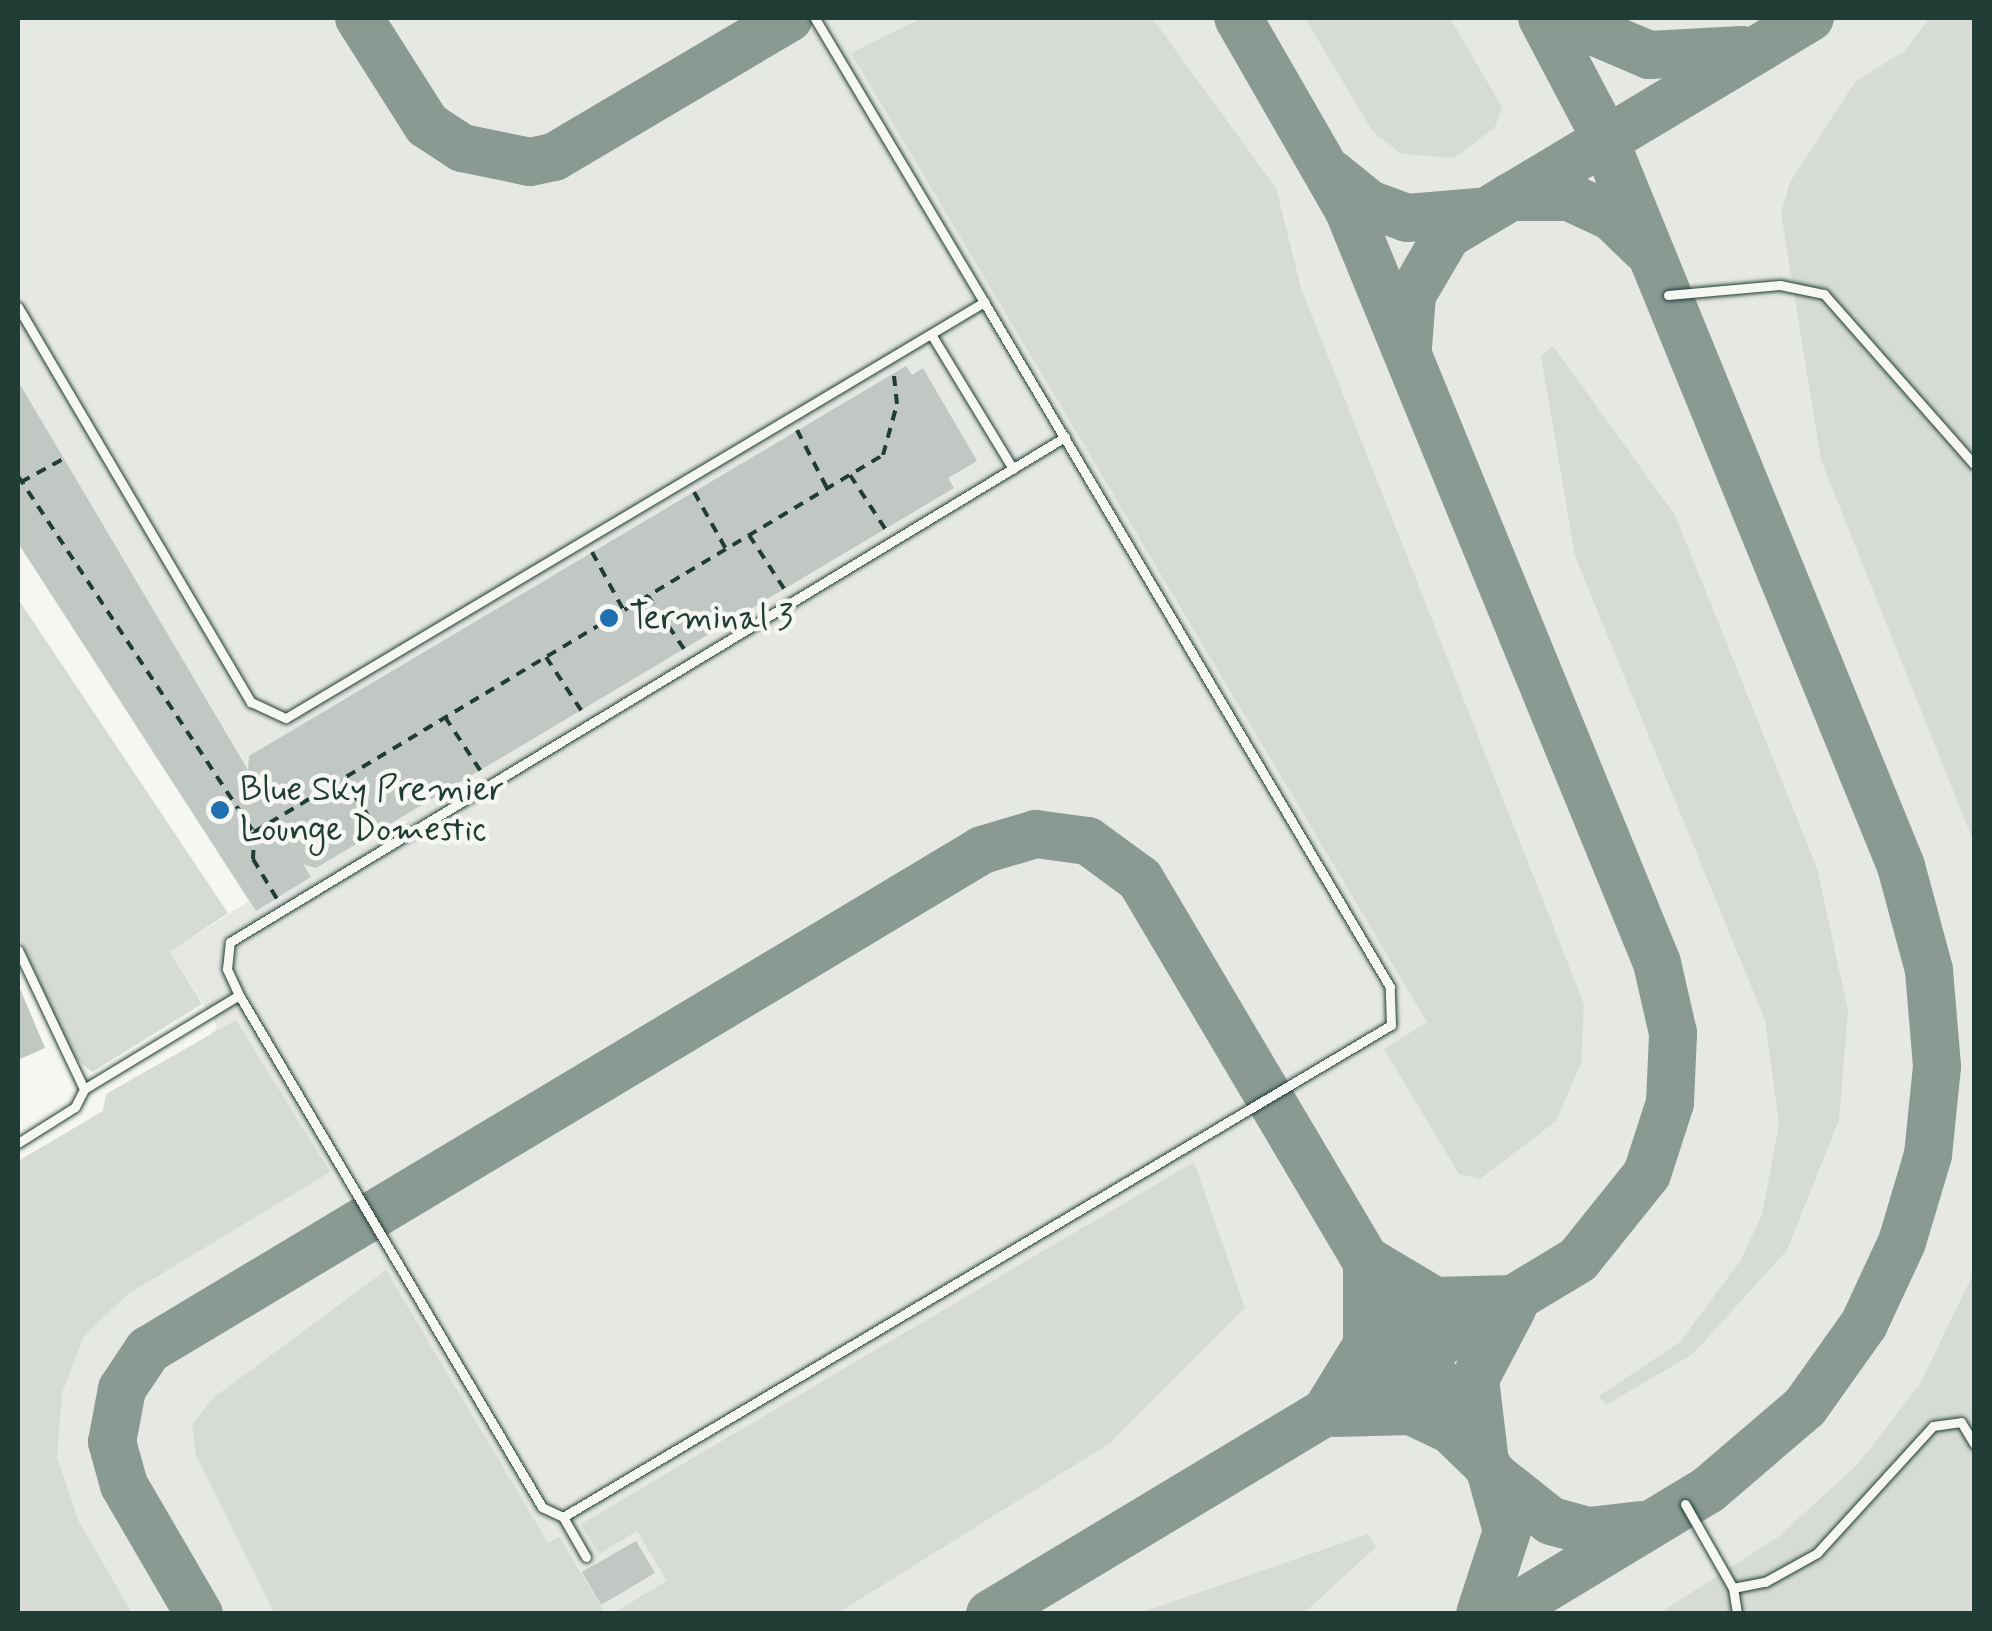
<!DOCTYPE html>
<html>
<head>
<meta charset="utf-8">
<style>
  body { margin:0 }
  #map { position:relative; width:1992px; height:1631px; overflow:hidden; background:#f6f6f2; font-family:Mynerve,sans-serif }
  div>[style] { position:absolute }
  .built>* { inset:0; background:#e6e8e4 }
  .green>* { inset:0; background:#d6dbd6 }
  .taxiway>* { height:48px; margin:-24px; padding:0 24px; transform-origin:24px; border-radius:24px; background:#8a9a93 }
  .building>* { inset:0; background:#c1c8c3 }
  .path>* { height:4px; margin-top:-2px; transform-origin:0; background:repeating-linear-gradient(90deg,#1f3d34 0 10px,transparent 0 18px) }
  .roads { filter:drop-shadow(0 0 2px #1f3d34) drop-shadow(0 0 2px #1f3d34) }
  .lane>* { height:9px; margin:-4.5px; padding:0 4.5px; transform-origin:4.5px; border-radius:4.5px; background:#f6f6f2 }
  .dots>* { width:28px; height:28px; translate:-50% -50%; box-sizing:border-box; border:5px solid #f6f6f2; border-radius:50% }
  span { translate:-50% -50%; white-space:nowrap; text-align:center; line-height:1.15; -webkit-text-stroke:9px #f6f6f2; paint-order:stroke }
  .poi-label { font-size:35px; color:#1f3d34 }
  .left { translate:0 -50%; text-align:left }
  .frame { position:absolute; inset:0; border:20px solid #1f3d34; pointer-events:none }
</style>
</head>
<body>
<div id="map">
  <div class="built">
    <i style="clip-path:polygon(18px 18px,1974px 18px,1974px 1613px,18px 1613px,18px 1280px,217px 1026px,170px 952px,249px 901px,18px 543px)"></i>
  </div>
  <div class="green">
    <i style="clip-path:polygon(922px 18px,1152px 18px,1276px 188px,1301px 288px,1584px 1004px,1581px 1063px,1556px 1121px,1480px 1179px,1459px 1174px,1384px 1049px,1427px 1022px,851px 53px)"></i>
    <i style="clip-path:polygon(1305px 18px,1450px 18px,1502px 107px,1495px 127px,1454px 158px,1402px 154px,1373px 132px)"></i>
    <i style="clip-path:polygon(1930px 18px,1974px 18px,1974px 843px,1821px 460px,1781px 213px,1790px 182px,1855px 82px,1904px 51px)"></i>
    <i style="clip-path:polygon(1553px 346px,1675px 515px,1817px 868px,1848px 1011px,1839px 1120px,1787px 1250px,1693px 1354px,1606px 1405px,1599px 1396px,1680px 1342px,1741px 1260px,1762px 1214px,1779px 1124px,1765px 1020px,1575px 556px,1541px 356px)"></i>
    <i style="clip-path:polygon(18px 599px,228px 913px,170px 952px,202px 1004px,92px 1072px,74px 1057px,18px 936px)"></i>
    <i style="clip-path:polygon(236px 1020px,330px 1172px,128px 1294px,84px 1336px,62px 1393px,57px 1457px,79px 1522px,132px 1613px,18px 1613px,18px 1161px,103px 1111px,106px 1094px)"></i>
    <i style="clip-path:polygon(1194px 1162px,1245px 1308px,1110px 1443px,838px 1613px,613px 1613px,667px 1581px,637px 1531px,599px 1554px,581px 1524px)"></i>
    <i style="clip-path:polygon(386px 1270px,548px 1543px,559px 1537px,605px 1613px,274px 1613px,196px 1455px,192px 1425px,213px 1398px)"></i>
    <i style="clip-path:polygon(1974px 1272px,1974px 1613px,1658px 1614px,1778px 1537px,1858px 1464px,1920px 1384px)"></i>
    <i style="clip-path:polygon(1368px 1534px,1376px 1547px,1304px 1613px,1140px 1613px)"></i>
  </div>
  <div class="taxiway">
    <i style="left:359px;top:18px;width:127px;rotate:57.6deg"></i>
    <i style="left:427px;top:125px;width:42px;rotate:33.3deg"></i>
    <i style="left:462px;top:148px;width:69px;rotate:11.6deg"></i>
    <i style="left:530px;top:162px;width:25px;rotate:-12deg"></i>
    <i style="left:554px;top:157px;width:273px;rotate:-30.6deg"></i>
    <i style="left:1562px;top:18px;width:95px;rotate:23deg"></i>
    <i style="left:1649px;top:55px;width:93px;rotate:-3.1deg"></i>
    <i style="left:1332px;top:174px;width:48px;rotate:39deg"></i>
    <i style="left:1369px;top:204px;width:40px;rotate:20.2deg"></i>
    <i style="left:1407px;top:218px;width:72px;rotate:-4.8deg"></i>
    <i style="left:1510px;top:197px;width:59px"></i>
    <i style="left:1569px;top:197px;width:47px;rotate:24.9deg"></i>
    <i style="left:1612px;top:217px;width:45px;rotate:44.1deg"></i>
    <i style="left:1408px;top:347px;width:52px;rotate:-85.6deg"></i>
    <i style="left:1412px;top:295px;width:69px;rotate:-59.7deg"></i>
    <i style="left:1447px;top:235px;width:423px;rotate:-30.9deg"></i>
    <i style="left:1371px;top:1263px;width:74px;rotate:30.7deg"></i>
    <i style="left:1435px;top:1301px;width:77px;rotate:-1.5deg"></i>
    <i style="left:1330px;top:1405px;width:70px;rotate:-58.3deg"></i>
    <i style="left:1367px;top:1345px;width:76px;rotate:-90deg"></i>
    <i style="left:1335px;top:1413px;width:76px;rotate:-1.5deg"></i>
    <i style="left:1411px;top:1411px;width:44px;rotate:25.4deg"></i>
    <i style="left:1451px;top:1430px;width:47px;rotate:44.1deg"></i>
    <i style="left:1485px;top:1463px;width:85px;rotate:-96.8deg"></i>
    <i style="left:1475px;top:1379px;width:81px;rotate:-62.2deg"></i>
    <i style="left:1492px;top:1474px;width:75px;rotate:38.5deg"></i>
    <i style="left:1551px;top:1521px;width:39px;rotate:15deg"></i>
    <i style="left:1589px;top:1531px;width:52px;rotate:-6.6deg"></i>
    <i style="left:199px;top:1614px;width:149px;rotate:-120.2deg"></i>
    <i style="left:124px;top:1485px;width:45px;rotate:-105.6deg"></i>
    <i style="left:112px;top:1442px;width:54px;rotate:-79.3deg"></i>
    <i style="left:122px;top:1389px;width:47px;rotate:-56.3deg"></i>
    <i style="left:148px;top:1350px;width:972px;rotate:-30.94deg"></i>
    <i style="left:982px;top:850px;width:56px;rotate:-16.5deg"></i>
    <i style="left:1036px;top:834px;width:52px;rotate:7.7deg"></i>
    <i style="left:1088px;top:841px;width:64px;rotate:36.2deg"></i>
    <i style="left:1140px;top:879px;width:687px;rotate:59.37deg"></i>
    <i style="left:1490px;top:1470px;width:63px;rotate:74.4deg"></i>
    <i style="left:1507px;top:1531px;width:87px;rotate:108deg"></i>
    <i style="left:990px;top:1614px;width:686px;rotate:-31.05deg"></i>
    <i style="left:1578px;top:1260px;width:110px;rotate:-51.3deg"></i>
    <i style="left:1647px;top:1174px;width:75px;rotate:-72.1deg"></i>
    <i style="left:1670px;top:1103px;width:70px;rotate:-87.5deg"></i>
    <i style="left:1673px;top:1033px;width:72px;rotate:-102.9deg"></i>
    <i style="left:1657px;top:963px;width:815px;rotate:-112.28deg"></i>
    <i style="left:1348px;top:209px;width:220px;rotate:-119.9deg"></i>
    <i style="left:1503px;top:1614px;width:240px;rotate:-31.2deg"></i>
    <i style="left:1708px;top:1490px;width:128px;rotate:-40.6deg"></i>
    <i style="left:1805px;top:1407px;width:102px;rotate:-54.6deg"></i>
    <i style="left:1864px;top:1324px;width:90px;rotate:-65.1deg"></i>
    <i style="left:1902px;top:1242px;width:91px;rotate:-73.4deg"></i>
    <i style="left:1928px;top:1155px;width:89px;rotate:-84.2deg"></i>
    <i style="left:1937px;top:1066px;width:96px;rotate:-94.8deg"></i>
    <i style="left:1929px;top:970px;width:108px;rotate:-105.1deg"></i>
    <i style="left:1901px;top:866px;width:801px;rotate:-112.21deg"></i>
    <i style="left:1598px;top:124px;width:120px;rotate:-117.8deg"></i>
  </div>
  <div class="building">
    <i style="clip-path:polygon(906px 366px,912px 375px,923px 368px,977px 461px,948px 478px,954px 488px,316px 868px,303px 864px,311px 877px,256px 911px,18px 543px,18px 381px,248px 770px,249px 756px)"></i>
    <i style="clip-path:polygon(18px 984px,45px 1048px,18px 1060px)"></i>
    <i style="clip-path:polygon(636px 1541px,655px 1573px,601px 1605px,582px 1572px)"></i>
  </div>
  <div class="path">
    <i style="left:797px;top:430px;width:65px;rotate:62.7deg"></i>
    <i style="left:850px;top:475px;width:66px;rotate:56.8deg"></i>
    <i style="left:18px;top:476px;width:427px;rotate:56.5deg"></i>
    <i style="left:254px;top:832px;width:733px;rotate:-30.94deg"></i>
    <i style="left:883px;top:455px;width:53px;rotate:-74.6deg"></i>
    <i style="left:897px;top:404px;width:31px;rotate:-96deg"></i>
    <i style="left:21px;top:482px;width:48px;rotate:-28.7deg"></i>
    <i style="left:694px;top:492px;width:65px;rotate:60.7deg"></i>
    <i style="left:749px;top:535px;width:66px;rotate:56.8deg"></i>
    <i style="left:592px;top:552px;width:65px;rotate:61.5deg"></i>
    <i style="left:648px;top:596px;width:64px;rotate:55.8deg"></i>
    <i style="left:546px;top:657px;width:64px;rotate:56.6deg"></i>
    <i style="left:445px;top:717px;width:64px;rotate:56.6deg"></i>
    <i style="left:343px;top:779px;width:62px;rotate:55.5deg"></i>
    <i style="left:254px;top:832px;width:27px;rotate:92deg"></i>
    <i style="left:253px;top:859px;width:47px;rotate:59deg"></i>
  </div>
  <div class="roads">
    <div class="lane">
      <i style="left:1668px;top:295px;width:112px;rotate:-5.1deg"></i>
      <i style="left:1780px;top:285px;width:45px;rotate:11.6deg"></i>
      <i style="left:1824px;top:294px;width:227px;rotate:48.6deg"></i>
      <i style="left:18px;top:307px;width:459px;rotate:59.5deg"></i>
      <i style="left:251px;top:702px;width:38px;rotate:25deg"></i>
      <i style="left:286px;top:718px;width:813px;rotate:-30.79deg"></i>
      <i style="left:984px;top:302px;width:330px;rotate:-120.8deg"></i>
      <i style="left:931px;top:334px;width:158px;rotate:58.7deg"></i>
      <i style="left:18px;top:950px;width:154px;rotate:64.6deg"></i>
      <i style="left:18px;top:1143px;width:67px;rotate:-32.3deg"></i>
      <i style="left:75px;top:1107px;width:20px;rotate:-63deg"></i>
      <i style="left:84px;top:1089px;width:181px;rotate:-31.2deg"></i>
      <i style="left:1685px;top:1504px;width:97px;rotate:60.3deg"></i>
      <i style="left:1733px;top:1588px;width:26px;rotate:81deg"></i>
      <i style="left:563px;top:1517px;width:963px;rotate:-30.72deg"></i>
      <i style="left:1391px;top:1025px;width:38px;rotate:-92deg"></i>
      <i style="left:1390px;top:987px;width:796px;rotate:-120.66deg"></i>
      <i style="left:586px;top:1557px;width:46px;rotate:-119.9deg"></i>
      <i style="left:563px;top:1517px;width:23px;rotate:-155deg"></i>
      <i style="left:542px;top:1507px;width:595px;rotate:-120.62deg"></i>
      <i style="left:239px;top:995px;width:29px;rotate:-115deg"></i>
      <i style="left:227px;top:969px;width:27px;rotate:-84deg"></i>
      <i style="left:230px;top:942px;width:976px;rotate:-31.17deg"></i>
      <i style="left:1733px;top:1588px;width:33px;rotate:-11deg"></i>
      <i style="left:1765px;top:1582px;width:60px;rotate:-29.1deg"></i>
      <i style="left:1817px;top:1553px;width:172px;rotate:-47.6deg"></i>
      <i style="left:1933px;top:1426px;width:28px;rotate:-8deg"></i>
      <i style="left:1961px;top:1422px;width:26px;rotate:59deg"></i>
    </div>
  </div>
  <div class="dots">
    <i style="left:609px;top:618px;background:#1f6fb2"></i>
    <i style="left:220px;top:810px;background:#1f6fb2"></i>
  </div>
  <div class="poi-label">
    <span class="left" style="left:629px;top:618px">Terminal 3</span>
    <span class="left" style="left:240px;top:810px">Blue Sky Premier<br>Lounge Domestic</span>
  </div>
  <div class="frame"></div>
</div>
</body>
</html>
